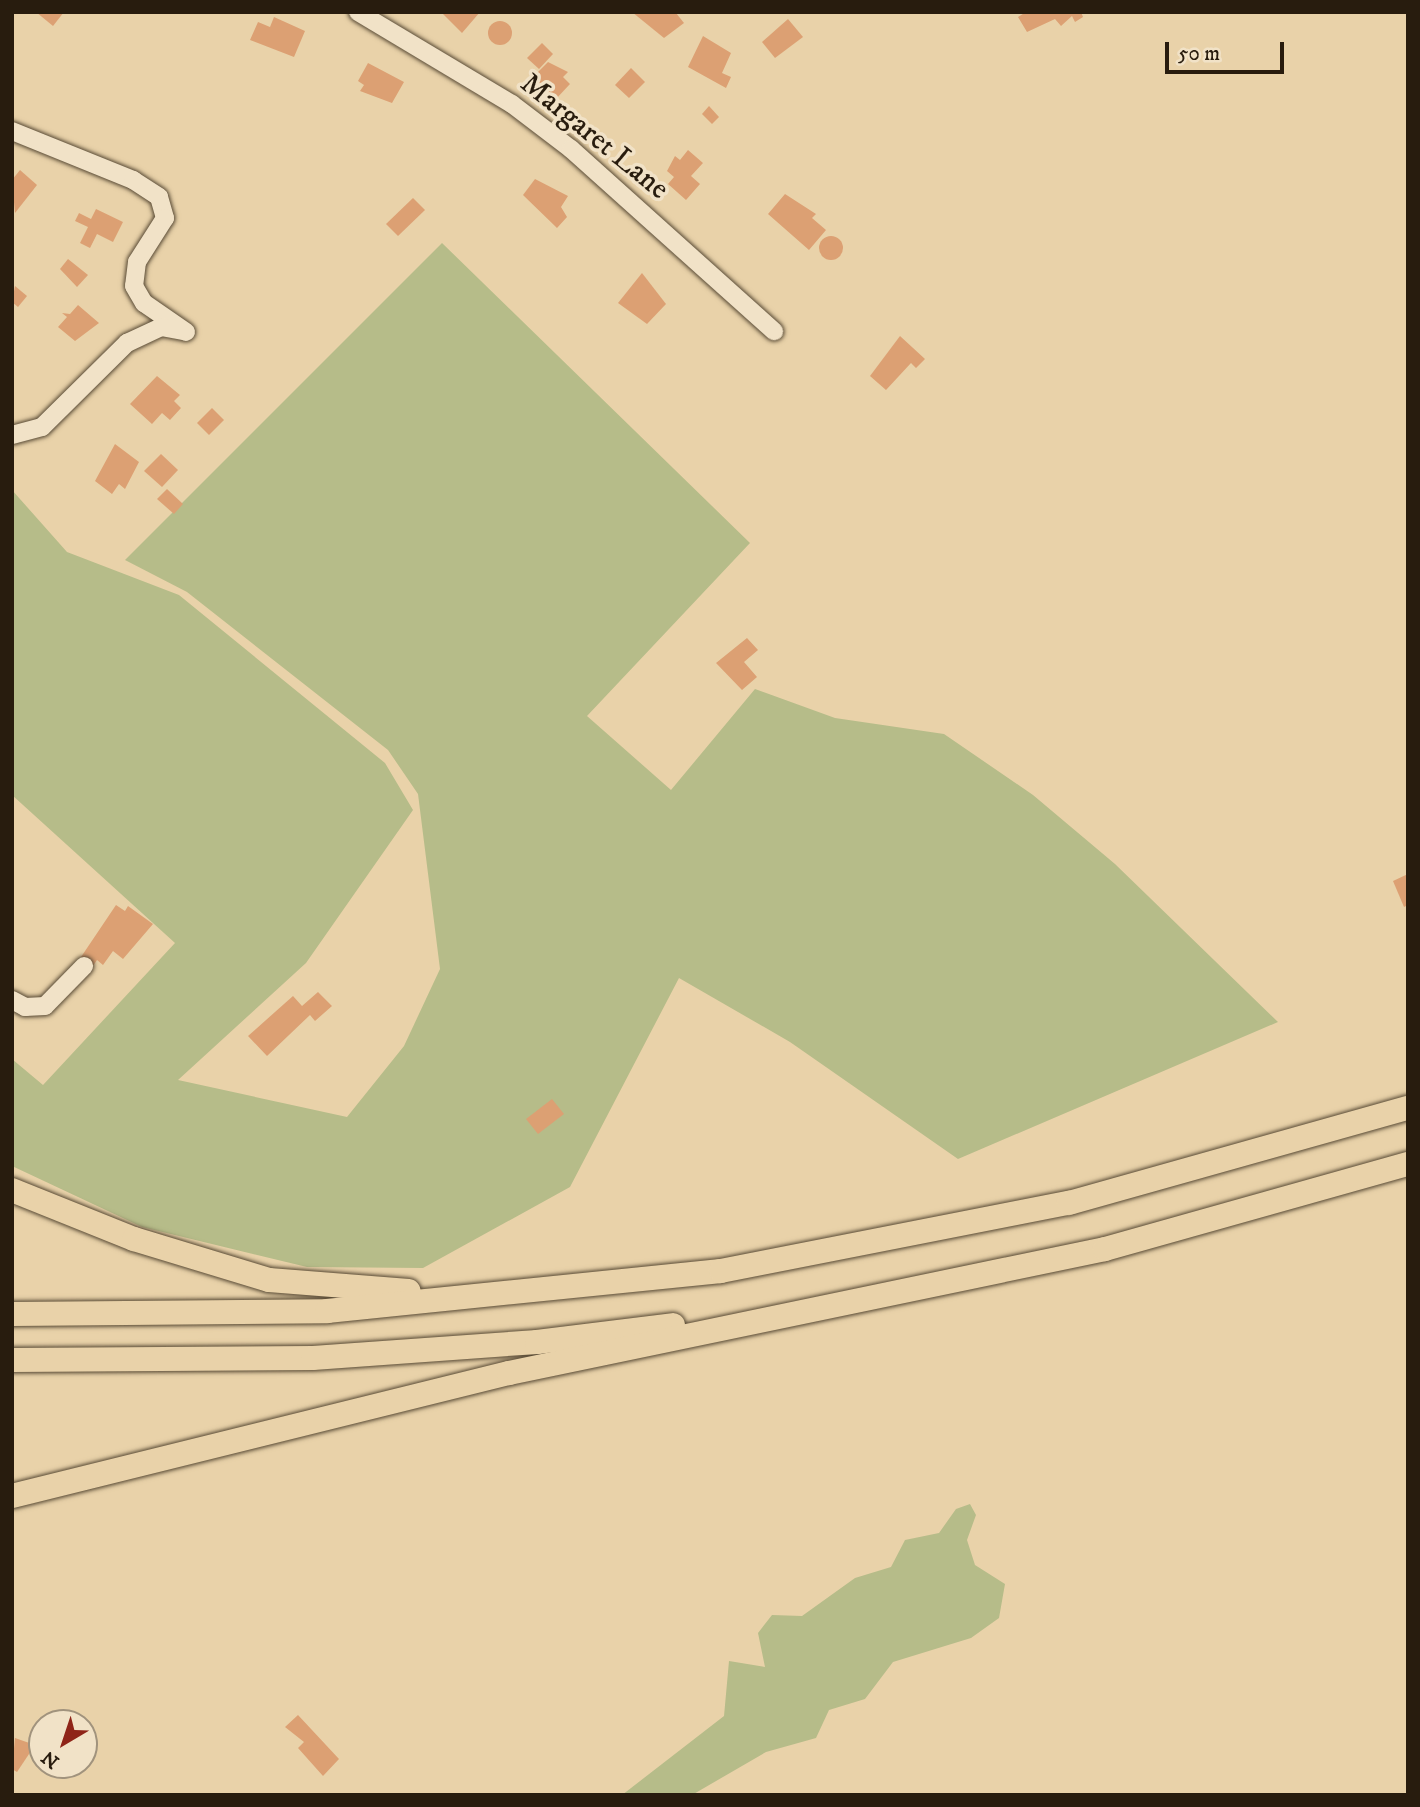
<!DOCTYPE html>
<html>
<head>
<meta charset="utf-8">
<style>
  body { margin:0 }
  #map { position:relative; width:1420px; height:1807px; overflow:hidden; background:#e9d2a9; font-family:"IM FELL DW Pica",serif }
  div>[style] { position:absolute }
  .green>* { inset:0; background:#b6bc89 }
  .building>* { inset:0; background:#dca073 }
  .round { border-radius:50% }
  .roads { filter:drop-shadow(0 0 2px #584a35) drop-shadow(0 0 2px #584a35) }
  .minor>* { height:18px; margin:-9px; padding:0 9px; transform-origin:9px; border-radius:9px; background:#f1e2c7 }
  .highway>* { height:24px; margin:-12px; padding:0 12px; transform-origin:12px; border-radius:12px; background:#e9d2a9 }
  span { translate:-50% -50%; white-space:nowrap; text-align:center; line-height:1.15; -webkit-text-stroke:7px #f1e2c7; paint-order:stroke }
  .street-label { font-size:30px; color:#281c0e }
  .frame { position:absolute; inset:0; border:14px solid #281c0e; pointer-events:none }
  .north { position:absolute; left:28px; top:1709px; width:70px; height:70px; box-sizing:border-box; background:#f1e2c7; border:2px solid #a1937d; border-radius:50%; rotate:219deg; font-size:19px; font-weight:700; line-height:28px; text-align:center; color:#281c0e }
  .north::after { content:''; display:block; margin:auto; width:24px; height:32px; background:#8f2418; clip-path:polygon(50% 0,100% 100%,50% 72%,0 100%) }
  .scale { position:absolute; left:1165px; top:42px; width:119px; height:32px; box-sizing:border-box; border:4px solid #281c0e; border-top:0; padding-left:9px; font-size:21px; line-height:24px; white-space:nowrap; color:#281c0e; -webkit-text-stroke:5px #f1e2c7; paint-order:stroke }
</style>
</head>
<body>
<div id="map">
  <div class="green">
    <i style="clip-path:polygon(442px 243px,750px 543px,587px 716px,671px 790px,755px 689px,835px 718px,944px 734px,1033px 795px,1115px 864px,1278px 1022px,958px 1159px,790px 1042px,679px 978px,570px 1187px,423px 1268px,307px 1267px,142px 1227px,12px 1166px,12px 1059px,43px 1085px,175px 943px,12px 795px,12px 490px,67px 552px,179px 595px,385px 763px,413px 810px,306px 963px,178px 1080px,347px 1117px,404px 1046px,440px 969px,418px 794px,388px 750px,187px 592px,125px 560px)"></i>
    <i style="clip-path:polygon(970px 1504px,976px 1515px,967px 1540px,975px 1565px,1005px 1584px,999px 1618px,971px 1638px,893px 1662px,865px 1699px,829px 1710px,816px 1738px,766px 1752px,692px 1795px,622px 1795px,724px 1716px,729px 1661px,765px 1667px,758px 1633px,772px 1615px,802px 1616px,855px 1578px,891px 1567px,905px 1540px,939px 1533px,956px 1509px)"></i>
  </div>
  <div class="building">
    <i style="clip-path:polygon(36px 12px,64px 12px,53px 26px)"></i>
    <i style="clip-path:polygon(441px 12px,480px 12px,462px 33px)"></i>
    <i style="clip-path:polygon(632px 12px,676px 13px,684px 23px,664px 38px)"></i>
    <i style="clip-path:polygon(1026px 12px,1081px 12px,1083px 17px,1075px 22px,1072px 16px,1061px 26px,1055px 19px,1027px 32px,1018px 17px)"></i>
    <i style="clip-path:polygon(274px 17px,305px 31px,294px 57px,250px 40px,258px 22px,270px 27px)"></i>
    <i style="clip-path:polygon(788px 19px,803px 37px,775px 58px,762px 42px)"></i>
    <i class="round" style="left:488px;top:21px;width:24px;height:24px"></i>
    <i style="clip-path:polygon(703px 36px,731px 53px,722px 73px,731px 77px,726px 88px,688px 67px)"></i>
    <i style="clip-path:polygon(542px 43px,553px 54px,539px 69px,527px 58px)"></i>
    <i style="clip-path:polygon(548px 62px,568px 72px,563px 77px,570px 84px,555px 100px,548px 99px,532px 78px)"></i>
    <i style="clip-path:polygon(368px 63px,404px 82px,392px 103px,360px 91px,364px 85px,358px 81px)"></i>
    <i style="clip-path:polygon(631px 68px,645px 82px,629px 98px,615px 85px)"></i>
    <i style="clip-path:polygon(709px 106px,719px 117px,712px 124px,702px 114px)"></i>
    <i style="clip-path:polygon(688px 150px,703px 163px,691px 176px,700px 184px,686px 200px,668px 184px,674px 177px,667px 171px,675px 156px,680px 160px)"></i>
    <i style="clip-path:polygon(20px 170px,37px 185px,15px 213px,12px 180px)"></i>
    <i style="clip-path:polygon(535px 179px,568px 196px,561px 207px,567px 217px,557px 228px,523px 195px)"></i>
    <i style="clip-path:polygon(785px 194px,816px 214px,812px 218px,826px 230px,809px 250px,768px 214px)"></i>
    <i style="clip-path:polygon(413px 198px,425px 210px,398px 236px,386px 224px)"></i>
    <i style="clip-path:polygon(96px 209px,123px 222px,113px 242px,97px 234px,90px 248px,80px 243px,88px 227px,75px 221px,79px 213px,91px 219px)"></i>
    <i class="round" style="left:819px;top:236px;width:24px;height:24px"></i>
    <i style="clip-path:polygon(68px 259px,88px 275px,77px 287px,60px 269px)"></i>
    <i style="clip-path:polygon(642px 273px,666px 304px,647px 324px,618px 303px)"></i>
    <i style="clip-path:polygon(15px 286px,27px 296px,18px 307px,12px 302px)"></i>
    <i style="clip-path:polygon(78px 305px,99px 323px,75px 341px,58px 327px,67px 317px,62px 313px,70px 314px)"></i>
    <i style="clip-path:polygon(900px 336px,925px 359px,916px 368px,911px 363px,886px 390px,870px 376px)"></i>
    <i style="clip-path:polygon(157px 376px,180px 395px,174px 401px,181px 408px,170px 420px,162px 413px,152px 424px,130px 404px)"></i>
    <i style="clip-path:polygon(212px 408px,224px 420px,209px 435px,197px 423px)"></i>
    <i style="clip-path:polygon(115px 444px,139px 462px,125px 489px,119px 484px,112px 494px,95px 481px)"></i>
    <i style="clip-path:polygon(161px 454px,178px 470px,162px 487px,144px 471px)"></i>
    <i style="clip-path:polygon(167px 489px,183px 504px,174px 514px,157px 499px)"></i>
    <i style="clip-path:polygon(747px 638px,758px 650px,744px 662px,757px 677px,742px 690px,716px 663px)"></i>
    <i style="clip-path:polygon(1408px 874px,1408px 905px,1404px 907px,1393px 881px)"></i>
    <i style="clip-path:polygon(116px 905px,125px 911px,128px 906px,153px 924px,123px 959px,113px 951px,103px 965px,97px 960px,93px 966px,81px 957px)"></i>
    <i style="clip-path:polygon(318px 992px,332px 1006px,315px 1021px,310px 1015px,267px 1056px,248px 1036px,293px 996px,302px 1006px)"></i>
    <i style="clip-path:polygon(552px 1099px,564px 1114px,538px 1134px,526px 1119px)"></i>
    <i style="clip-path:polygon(298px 1715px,339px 1759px,323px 1776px,298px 1748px,304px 1742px,285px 1727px)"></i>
    <i style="clip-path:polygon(15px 1738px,35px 1745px,17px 1772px,12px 1769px)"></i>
  </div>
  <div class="roads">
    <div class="minor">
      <i style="left:358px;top:12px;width:179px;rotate:30.9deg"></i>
      <i style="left:512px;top:104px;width:74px;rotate:37.3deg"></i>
      <i style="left:571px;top:149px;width:273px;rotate:41.9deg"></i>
      <i style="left:12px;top:131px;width:131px;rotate:22deg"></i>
      <i style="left:133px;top:180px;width:31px;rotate:33deg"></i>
      <i style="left:159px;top:197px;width:22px;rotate:74deg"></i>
      <i style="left:165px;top:218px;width:52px;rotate:122.5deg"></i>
      <i style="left:137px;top:262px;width:24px;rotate:97deg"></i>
      <i style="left:134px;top:286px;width:20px;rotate:60deg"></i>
      <i style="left:144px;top:303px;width:51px;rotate:34.6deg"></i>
      <i style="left:12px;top:435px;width:31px;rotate:-15deg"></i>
      <i style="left:42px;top:427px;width:120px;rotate:-44.7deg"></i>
      <i style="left:127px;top:343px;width:38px;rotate:-25deg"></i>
      <i style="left:161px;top:327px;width:22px;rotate:10deg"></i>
      <i style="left:12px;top:1000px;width:15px;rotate:28deg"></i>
      <i style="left:25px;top:1007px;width:20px;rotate:-3deg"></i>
      <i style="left:45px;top:1006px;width:56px;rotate:-45.7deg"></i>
    </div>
    <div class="highway">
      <i style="left:12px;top:1190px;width:131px;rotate:21.9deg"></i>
      <i style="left:134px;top:1239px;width:141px;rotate:16.9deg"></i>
      <i style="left:269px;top:1280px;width:140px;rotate:4.5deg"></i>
      <i style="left:12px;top:1314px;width:315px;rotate:-0.5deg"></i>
      <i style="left:327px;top:1311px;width:396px;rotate:-5.8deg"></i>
      <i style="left:721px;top:1271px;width:355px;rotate:-11.1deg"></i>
      <i style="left:1069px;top:1203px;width:352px;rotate:-15.7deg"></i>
      <i style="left:12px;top:1360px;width:301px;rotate:-0.4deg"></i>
      <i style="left:313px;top:1358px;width:225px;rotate:-4.1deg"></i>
      <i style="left:537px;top:1342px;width:137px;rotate:-7.1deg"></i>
      <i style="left:12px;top:1496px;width:512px;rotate:-13.9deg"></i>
      <i style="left:509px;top:1373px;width:609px;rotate:-11.75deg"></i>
      <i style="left:1105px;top:1249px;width:315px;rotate:-15.7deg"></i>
    </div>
  </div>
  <div class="street-label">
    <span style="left:594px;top:137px;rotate:39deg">Margaret Lane</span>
  </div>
  <div class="frame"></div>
  <div class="north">N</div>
  <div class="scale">50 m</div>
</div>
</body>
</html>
